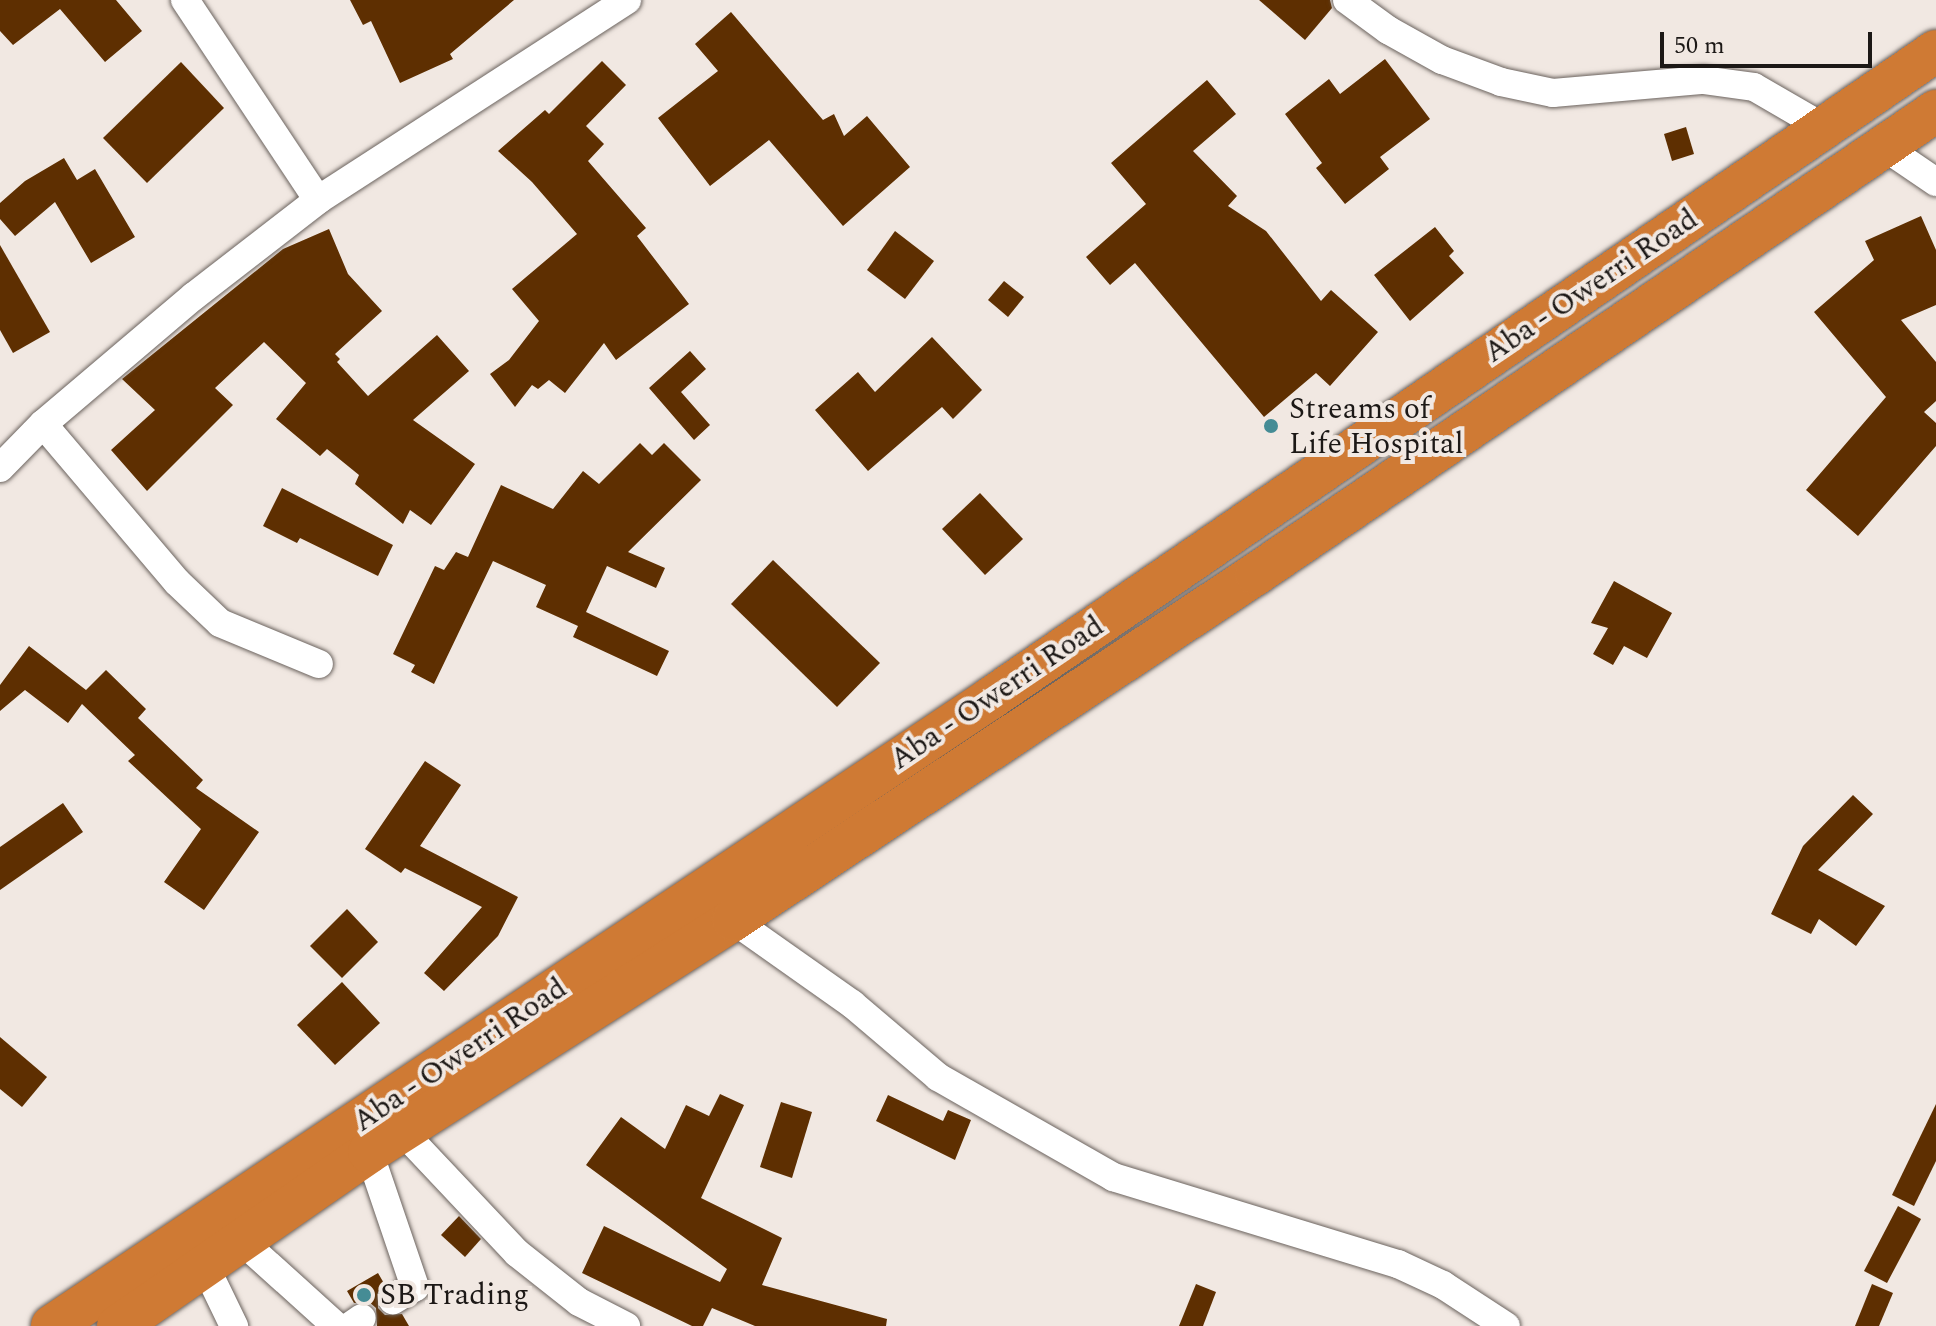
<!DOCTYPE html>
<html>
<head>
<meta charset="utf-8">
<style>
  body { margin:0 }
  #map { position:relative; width:1936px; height:1326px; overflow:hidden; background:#f1e8e2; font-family:Spectral,serif }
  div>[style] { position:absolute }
  .building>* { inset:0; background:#5e2f01 }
  .roads { filter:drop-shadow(0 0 2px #6b635e) drop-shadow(0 0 2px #6b635e) }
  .minor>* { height:28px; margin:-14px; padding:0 14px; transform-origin:14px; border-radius:14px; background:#fff }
  .highway>* { height:42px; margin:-21px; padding:0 21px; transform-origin:21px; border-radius:21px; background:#cf7a34 }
  .dots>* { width:22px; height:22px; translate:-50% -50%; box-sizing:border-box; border:4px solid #f1e8e2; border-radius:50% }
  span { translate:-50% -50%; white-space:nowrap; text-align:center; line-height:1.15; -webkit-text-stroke:8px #f1e8e2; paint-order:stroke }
  .street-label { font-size:30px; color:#1c1816 }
  .poi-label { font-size:30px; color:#1c1816 }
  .left { translate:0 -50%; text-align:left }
  .scale { position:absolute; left:1660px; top:32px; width:212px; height:36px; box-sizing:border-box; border:4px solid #1c1816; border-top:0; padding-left:10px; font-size:24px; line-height:28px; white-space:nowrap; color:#1c1816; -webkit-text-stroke:6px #f1e8e2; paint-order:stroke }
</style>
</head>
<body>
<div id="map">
  <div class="building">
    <i style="clip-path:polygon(0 0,116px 0,142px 31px,105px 62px,60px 9px,13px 45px,0 31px)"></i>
    <i style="clip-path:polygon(350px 0,514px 0,450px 54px,453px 59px,400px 83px,371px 21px,363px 25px)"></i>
    <i style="clip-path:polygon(1259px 0,1330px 0,1332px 8px,1305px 40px)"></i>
    <i style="clip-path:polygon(731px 12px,823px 120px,834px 114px,844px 136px,867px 116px,910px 167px,843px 226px,769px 140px,710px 186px,658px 118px,718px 71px,695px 44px)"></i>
    <i style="clip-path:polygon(1385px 59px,1430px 119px,1380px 157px,1389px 169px,1345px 204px,1316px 168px,1322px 163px,1285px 114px,1329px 79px,1340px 94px)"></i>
    <i style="clip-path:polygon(602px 61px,626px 85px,586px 126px,604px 144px,588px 161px,646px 228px,637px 236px,689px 304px,616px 360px,604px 343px,565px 393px,549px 380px,538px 389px,532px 385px,515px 407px,490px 374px,509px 360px,539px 321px,512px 289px,577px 234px,532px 182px,498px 151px,545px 110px,549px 114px)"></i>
    <i style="clip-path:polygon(181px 62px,224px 108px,147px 183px,103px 138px)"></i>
    <i style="clip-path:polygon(1207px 80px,1236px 114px,1193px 151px,1237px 196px,1228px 206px,1266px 231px,1321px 301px,1331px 290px,1378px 332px,1330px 386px,1316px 373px,1264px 417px,1135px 263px,1110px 285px,1086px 257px,1146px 204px,1111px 163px)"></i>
    <i style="clip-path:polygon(1686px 127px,1694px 154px,1672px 161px,1664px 134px)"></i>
    <i style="clip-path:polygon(64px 158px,77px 180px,95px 169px,135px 237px,91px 263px,55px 202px,15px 236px,0 219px,0 203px,25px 181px)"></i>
    <i style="clip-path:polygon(1921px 216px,1936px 250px,1936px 305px,1901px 320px,1936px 362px,1936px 401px,1924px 412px,1936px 423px,1936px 446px,1858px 536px,1806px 490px,1886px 397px,1814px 312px,1874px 260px,1865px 241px)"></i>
    <i style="clip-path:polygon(1435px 227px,1454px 251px,1449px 256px,1464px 273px,1410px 321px,1374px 275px)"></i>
    <i style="clip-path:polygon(329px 229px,348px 274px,382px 311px,335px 354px,340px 359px,337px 362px,368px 396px,437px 335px,469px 371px,413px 420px,475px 464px,431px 525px,410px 510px,403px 524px,355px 484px,359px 475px,327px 449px,320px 456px,276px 419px,306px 383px,264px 342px,215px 388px,233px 405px,147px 491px,111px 450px,155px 410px,122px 379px,283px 249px)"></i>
    <i style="clip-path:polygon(895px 231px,934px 261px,905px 299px,867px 270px)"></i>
    <i style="clip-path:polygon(0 245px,50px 332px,13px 353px,0 330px)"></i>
    <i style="clip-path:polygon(1004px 281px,1024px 297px,1008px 317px,988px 300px)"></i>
    <i style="clip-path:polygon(932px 337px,982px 390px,953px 419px,942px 407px,868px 471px,815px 410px,858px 372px,875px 392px)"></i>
    <i style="clip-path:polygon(690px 351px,706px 369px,681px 392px,710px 425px,694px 440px,649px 388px)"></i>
    <i style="clip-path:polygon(640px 443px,652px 455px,664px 443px,701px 480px,628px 552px,665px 568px,656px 588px,607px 566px,586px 612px,669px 651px,657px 676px,573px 637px,578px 626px,536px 607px,546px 585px,493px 561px,434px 684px,411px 672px,415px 665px,393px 654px,435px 566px,444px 570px,456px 552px,468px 557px,501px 485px,553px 509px,583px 471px,599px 484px)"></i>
    <i style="clip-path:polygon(282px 488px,393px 545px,378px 576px,300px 538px,297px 543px,263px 526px)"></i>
    <i style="clip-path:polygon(980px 493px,1023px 539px,985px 575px,942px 529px)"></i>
    <i style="clip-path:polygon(773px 560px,880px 663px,837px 707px,731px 604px)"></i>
    <i style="clip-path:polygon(1614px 581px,1672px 613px,1647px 658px,1624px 646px,1613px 665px,1593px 654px,1608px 628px,1591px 623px)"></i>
    <i style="clip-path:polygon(29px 646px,86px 690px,106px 670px,146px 709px,138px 718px,203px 780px,196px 788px,259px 832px,204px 910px,164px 882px,201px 829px,128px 761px,135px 755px,82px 704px,68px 723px,25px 690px,0 711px,0 685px)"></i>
    <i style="clip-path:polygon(425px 761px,461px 785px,420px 846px,518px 897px,498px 936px,444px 991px,424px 973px,482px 907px,405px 868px,401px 873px,365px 849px)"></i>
    <i style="clip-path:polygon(1853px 795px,1873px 814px,1818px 870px,1885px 906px,1856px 946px,1819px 919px,1811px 934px,1771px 914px,1803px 846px)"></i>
    <i style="clip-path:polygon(63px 803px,83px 832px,0 890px,0 847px)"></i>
    <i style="clip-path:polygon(347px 909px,378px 942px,342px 978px,310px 946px)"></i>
    <i style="clip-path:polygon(342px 982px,380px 1023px,335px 1065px,297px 1025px)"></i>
    <i style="clip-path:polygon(0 1037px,47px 1077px,22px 1107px,0 1089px)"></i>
    <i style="clip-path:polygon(720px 1094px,744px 1105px,701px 1198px,782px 1238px,762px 1285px,887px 1319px,886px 1326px,755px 1326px,712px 1308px,703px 1326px,692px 1326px,582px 1273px,604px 1226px,720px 1282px,727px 1269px,586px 1165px,621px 1117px,665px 1149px,686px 1105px,709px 1116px)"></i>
    <i style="clip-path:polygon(888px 1095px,943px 1121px,948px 1110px,971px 1120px,955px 1160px,876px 1121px)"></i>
    <i style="clip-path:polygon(781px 1102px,812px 1112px,792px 1178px,760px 1167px)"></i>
    <i style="clip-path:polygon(1936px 1104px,1936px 1161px,1914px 1206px,1892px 1195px)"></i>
    <i style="clip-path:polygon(1898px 1206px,1921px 1219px,1887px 1283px,1864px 1271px)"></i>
    <i style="clip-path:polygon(459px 1216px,481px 1239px,465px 1257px,441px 1235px)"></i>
    <i style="clip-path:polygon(378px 1273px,385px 1285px,378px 1292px,378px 1308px,385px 1315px,402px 1314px,409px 1326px,377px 1326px,376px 1308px,369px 1302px,354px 1303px,347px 1291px)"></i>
    <i style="clip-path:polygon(1196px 1284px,1216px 1292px,1203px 1326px,1179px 1326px)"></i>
    <i style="clip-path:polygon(1872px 1284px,1893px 1293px,1879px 1326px,1855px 1326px)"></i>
  </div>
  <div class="roads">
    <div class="minor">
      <i style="left:185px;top:0;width:240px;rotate:56.4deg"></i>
      <i style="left:1347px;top:0;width:51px;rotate:36.2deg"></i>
      <i style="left:1388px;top:30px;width:62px;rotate:29.1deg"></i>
      <i style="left:1442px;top:60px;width:63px;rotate:20.4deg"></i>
      <i style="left:1501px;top:82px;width:53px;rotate:11.9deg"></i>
      <i style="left:1553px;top:93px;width:151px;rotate:-5deg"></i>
      <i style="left:1703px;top:80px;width:51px;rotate:7.8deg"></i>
      <i style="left:1754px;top:87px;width:80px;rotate:30.1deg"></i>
      <i style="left:1883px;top:146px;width:64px;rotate:34.2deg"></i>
      <i style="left:43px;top:424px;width:207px;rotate:49.7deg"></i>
      <i style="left:177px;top:582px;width:59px;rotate:43.6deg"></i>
      <i style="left:220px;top:623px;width:107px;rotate:22.5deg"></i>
      <i style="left:0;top:468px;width:62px;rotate:-45.7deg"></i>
      <i style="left:43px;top:424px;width:198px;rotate:-40.3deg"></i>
      <i style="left:194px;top:296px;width:157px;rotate:-37.7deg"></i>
      <i style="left:318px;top:200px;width:368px;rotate:-32.9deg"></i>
      <i style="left:733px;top:920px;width:146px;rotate:35.2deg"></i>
      <i style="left:852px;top:1004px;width:113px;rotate:40.3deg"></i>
      <i style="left:938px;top:1077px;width:202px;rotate:29.7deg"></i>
      <i style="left:1113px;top:1177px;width:298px;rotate:17deg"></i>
      <i style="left:1398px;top:1264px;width:50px;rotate:25deg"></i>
      <i style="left:1443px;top:1285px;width:75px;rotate:33.1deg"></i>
      <i style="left:402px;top:1131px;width:168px;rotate:46.7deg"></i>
      <i style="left:517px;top:1253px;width:79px;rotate:38.3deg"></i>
      <i style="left:579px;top:1302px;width:53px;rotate:27.1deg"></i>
      <i style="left:369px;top:1152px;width:143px;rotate:71.2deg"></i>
      <i style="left:415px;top:1287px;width:26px;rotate:149deg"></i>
      <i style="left:242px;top:1241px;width:127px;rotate:42.1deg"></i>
      <i style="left:205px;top:1266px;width:67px;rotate:64.2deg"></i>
      <i style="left:350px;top:1326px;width:14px;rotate:-34deg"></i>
    </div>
    <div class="highway">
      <i style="left:52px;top:1326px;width:1130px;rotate:-33.77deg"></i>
      <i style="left:991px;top:698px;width:1145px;rotate:-34.4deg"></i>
      <i style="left:118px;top:1326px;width:305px;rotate:-34.7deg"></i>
      <i style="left:369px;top:1152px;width:432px;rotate:-32.5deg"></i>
      <i style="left:733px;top:920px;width:627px;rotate:-33.49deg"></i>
      <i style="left:1256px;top:574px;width:823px;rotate:-34.25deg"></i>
    </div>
  </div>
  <div class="dots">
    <i style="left:1271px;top:426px;background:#458c95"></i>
    <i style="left:364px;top:1295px;background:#458c95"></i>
  </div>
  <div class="street-label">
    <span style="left:1591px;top:286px;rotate:-34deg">Aba - Owerri Road</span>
    <span style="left:997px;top:693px;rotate:-34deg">Aba - Owerri Road</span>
    <span style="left:460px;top:1055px;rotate:-34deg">Aba - Owerri Road</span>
  </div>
  <div class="poi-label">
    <span class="left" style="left:1289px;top:426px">Streams of<br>Life Hospital</span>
    <span class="left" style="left:380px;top:1295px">SB Trading</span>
  </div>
  <div class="scale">50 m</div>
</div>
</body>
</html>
